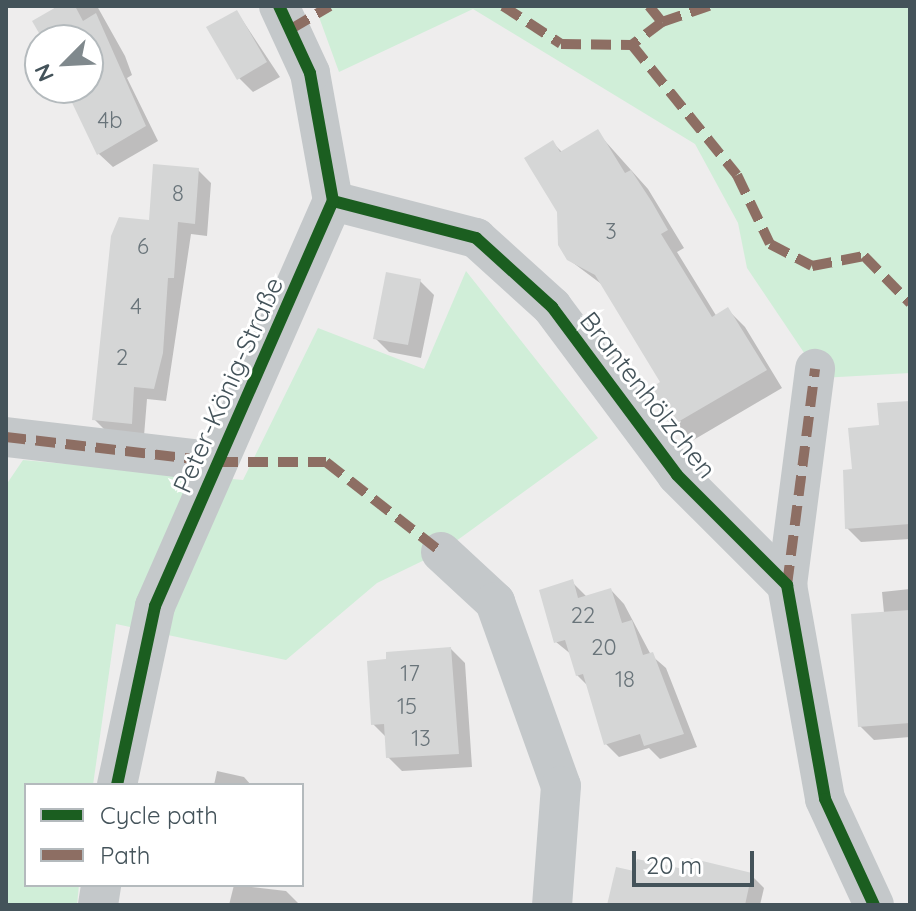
<!DOCTYPE html>
<html>
<head>
<meta charset="utf-8">
<style>
  body { margin:0 }
  #map { position:relative; width:916px; height:911px; overflow:hidden; background:#eeeded; font-family:Quicksand,sans-serif }
  div>[style] { position:absolute }
  .green>* { inset:0; background:#d0eed8 }
  .shadow>* { inset:0; background:#0003 }
  .building>* { inset:0; background:#d5d6d6 }
  .minor>* { height:40px; margin:-20px; padding:0 20px; transform-origin:20px; border-radius:20px; background:#c4c8ca }
  .quiet>* { height:10px; margin-top:-5px; transform-origin:0; background:repeating-linear-gradient(90deg,#8d6e63 0 20px,transparent 0 30px) }
  .cycleway>* { height:12px; margin:-6px; padding:0 6px; transform-origin:6px; border-radius:6px; background:#1b5e20 }
  span { translate:-50% -50%; white-space:nowrap; text-align:center; line-height:1.15; -webkit-text-stroke:6px #fff; paint-order:stroke }
  .number-label { font-size:22px; color:#69747a }
  .number-label span { -webkit-text-stroke-width:0 }
  .street-label { font-size:26px; color:#44535a }
  .frame { position:absolute; inset:0; border:8px solid #44535a; pointer-events:none }
  .legend { position:absolute; left:24px; top:783px; width:280px; height:104px; box-sizing:border-box; background:#fff; border:2px solid #b4babd; margin:0; padding:10px 14px; list-style:none; font-size:24px; color:#44535a }
  .legend li { display:flex; align-items:center; gap:16px; height:40px }
  .legend b { width:40px; border:2px solid #b4babd }
  .north { position:absolute; left:24px; top:24px; width:80px; height:80px; box-sizing:border-box; background:#fff; border:2px solid #b4babd; border-radius:50%; rotate:246deg; font-size:22px; font-weight:700; line-height:32px; text-align:center; color:#44535a }
  .north::after { content:''; display:block; margin:auto; width:28px; height:36px; background:#80898d; clip-path:polygon(50% 0,100% 100%,50% 72%,0 100%) }
  .scale { position:absolute; left:632px; top:851px; width:122px; height:36px; box-sizing:border-box; border:4px solid #44535a; border-top:0; padding-left:10px; font-size:24px; line-height:28px; white-space:nowrap; color:#44535a; -webkit-text-stroke:6px #fff; paint-order:stroke }
</style>
</head>
<body>
<div id="map">
  <div class="green">
    <i style="clip-path:polygon(315px 6px,910px 6px,910px 373px,821px 378px,747px 268px,738px 223px,695px 144px,473px 9px,339px 72px)"></i>
    <i style="clip-path:polygon(466px 271px,598px 438px,441px 552px,377px 583px,286px 660px,116px 624px,93px 785px,26px 785px,26px 885px,79px 885px,77px 905px,6px 905px,6px 485px,23px 460px,243px 480px,318px 328px,424px 369px)"></i>
  </div>
  <div class="shadow">
    <i style="clip-path:polygon(55px 6px,97px 6px,125px 56px,132px 75px,127px 78px,158px 141px,113px 167px,99px 154px,66px 88px,88px 88px,88px 40px,46px 40px)"></i>
    <i style="clip-path:polygon(237px 12px,280px 77px,253px 92px,239px 78px)"></i>
    <i style="clip-path:polygon(597px 132px,648px 189px,684px 248px,677px 252px,717px 317px,728px 310px,745px 327px,782px 388px,690px 442px,672px 425px,663px 383px,604px 286px,568px 259px,553px 143px,563px 153px)"></i>
    <i style="clip-path:polygon(198px 170px,211px 183px,207px 236px,191px 234px,166px 401px,147px 399px,144px 436px,107px 432px,94px 419px,151px 222px)"></i>
    <i style="clip-path:polygon(420px 281px,434px 295px,421px 358px,389px 352px,375px 338px)"></i>
    <i style="clip-path:polygon(910px 403px,910px 539px,861px 542px,847px 528px,854px 471px,881px 427px)"></i>
    <i style="clip-path:polygon(572px 582px,587px 597px,611px 590px,624px 604px,651px 655px,666px 668px,697px 747px,660px 759px,649px 748px,619px 757px,606px 744px,588px 686px,577px 675px,572px 655px,556px 642px)"></i>
    <i style="clip-path:polygon(910px 589px,910px 737px,874px 740px,860px 726px,884px 613px,882px 592px)"></i>
    <i style="clip-path:polygon(451px 649px,465px 663px,472px 767px,402px 771px,388px 757px,387px 738px,373px 724px)"></i>
    <i style="clip-path:polygon(217px 771px,244px 777px,251px 785px,214px 785px)"></i>
    <i style="clip-path:polygon(635px 874px,751px 875px,764px 888px,760px 905px,614px 905px)"></i>
    <i style="clip-path:polygon(234px 885px,286px 891px,300px 905px,229px 905px)"></i>
  </div>
  <div class="building">
    <i style="clip-path:polygon(58px 6px,75px 6px,83px 21px,96px 13px,146px 126px,97px 155px,65px 88px,88px 88px,88px 40px,43px 40px,32px 21px)"></i>
    <i style="clip-path:polygon(237px 10px,267px 62px,237px 80px,206px 27px)"></i>
    <i style="clip-path:polygon(598px 129px,625px 173px,631px 170px,652px 202px,668px 230px,661px 234px,712px 317px,728px 307px,767px 370px,671px 426px,649px 389px,660px 382px,595px 275px,567px 260px,558px 245px,557px 212px,524px 158px,553px 140px,560px 152px)"></i>
    <i style="clip-path:polygon(153px 164px,199px 168px,195px 224px,178px 222px,174px 278px,168px 278px,163px 353px,154px 389px,134px 387px,132px 424px,92px 420px,111px 236px,119px 217px,149px 220px)"></i>
    <i style="clip-path:polygon(386px 272px,421px 279px,408px 345px,373px 339px)"></i>
    <i style="clip-path:polygon(910px 401px,910px 524px,845px 529px,843px 470px,852px 469px,848px 428px,879px 425px,877px 403px)"></i>
    <i style="clip-path:polygon(573px 579px,578px 598px,611px 588px,622px 623px,632px 620px,643px 655px,653px 652px,684px 734px,644px 746px,640px 734px,604px 745px,583px 674px,576px 676px,565px 640px,554px 643px,539px 590px)"></i>
    <i style="clip-path:polygon(910px 610px,910px 723px,858px 727px,851px 614px)"></i>
    <i style="clip-path:polygon(451px 647px,459px 754px,386px 758px,384px 724px,371px 725px,367px 661px,386px 659px,386px 652px)"></i>
    <i style="clip-path:polygon(690px 858px,752px 873px,745px 905px,607px 905px,616px 867px,634px 871px,637px 859px,688px 870px)"></i>
  </div>
  <div class="minor">
    <i style="left:333px;top:201px;width:148px;rotate:14.5deg"></i>
    <i style="left:476px;top:238px;width:103px;rotate:42.2deg"></i>
    <i style="left:552px;top:307px;width:209px;rotate:53.3deg"></i>
    <i style="left:677px;top:475px;width:156px;rotate:45deg"></i>
    <i style="left:787px;top:585px;width:217px;rotate:79.9deg"></i>
    <i style="left:825px;top:799px;width:117px;rotate:65.2deg"></i>
    <i style="left:6px;top:437px;width:213px;rotate:6.7deg"></i>
    <i style="left:441px;top:552px;width:74px;rotate:42.8deg"></i>
    <i style="left:495px;top:602px;width:195px;rotate:70.3deg"></i>
    <i style="left:561px;top:786px;width:119px;rotate:94.3deg"></i>
    <i style="left:787px;top:585px;width:218px;rotate:-82.6deg"></i>
    <i style="left:117px;top:785px;width:183px;rotate:-78deg"></i>
    <i style="left:155px;top:606px;width:442px;rotate:-66.3deg"></i>
    <i style="left:333px;top:201px;width:130px;rotate:-100.2deg"></i>
    <i style="left:310px;top:73px;width:74px;rotate:-114.8deg"></i>
    <i style="left:98px;top:905px;width:20px;rotate:-81deg"></i>
  </div>
  <div class="quiet">
    <i style="left:503px;top:6px;width:69px;rotate:33.2deg"></i>
    <i style="left:561px;top:44px;width:71px;rotate:0.8deg"></i>
    <i style="left:649px;top:6px;width:21px;rotate:51deg"></i>
    <i style="left:662px;top:22px;width:38px;rotate:143deg"></i>
    <i style="left:632px;top:45px;width:167px;rotate:51.1deg"></i>
    <i style="left:737px;top:175px;width:76px;rotate:64.4deg"></i>
    <i style="left:770px;top:244px;width:47px;rotate:27.6deg"></i>
    <i style="left:812px;top:266px;width:53px;rotate:-10.9deg"></i>
    <i style="left:864px;top:256px;width:66px;rotate:45.6deg"></i>
    <i style="left:662px;top:22px;width:50px;rotate:-18.8deg"></i>
    <i style="left:291px;top:29px;width:45px;rotate:-30.5deg"></i>
    <i style="left:6px;top:437px;width:213px;rotate:6.7deg"></i>
    <i style="left:218px;top:462px;width:108px"></i>
    <i style="left:326px;top:462px;width:146px;rotate:38deg"></i>
    <i style="left:787px;top:585px;width:218px;rotate:-82.6deg"></i>
  </div>
  <div class="cycleway">
    <i style="left:333px;top:201px;width:148px;rotate:14.5deg"></i>
    <i style="left:476px;top:238px;width:103px;rotate:42.2deg"></i>
    <i style="left:552px;top:307px;width:209px;rotate:53.3deg"></i>
    <i style="left:677px;top:475px;width:156px;rotate:45deg"></i>
    <i style="left:787px;top:585px;width:217px;rotate:79.9deg"></i>
    <i style="left:825px;top:799px;width:117px;rotate:65.2deg"></i>
    <i style="left:117px;top:785px;width:183px;rotate:-78deg"></i>
    <i style="left:155px;top:606px;width:442px;rotate:-66.3deg"></i>
    <i style="left:333px;top:201px;width:130px;rotate:-100.2deg"></i>
    <i style="left:310px;top:73px;width:74px;rotate:-114.8deg"></i>
  </div>
  <div class="number-label">
    <span style="left:110px;top:121px">4b</span>
    <span style="left:178px;top:194px">8</span>
    <span style="left:611px;top:232px">3</span>
    <span style="left:143px;top:247px">6</span>
    <span style="left:136px;top:307px">4</span>
    <span style="left:122px;top:358px">2</span>
    <span style="left:583px;top:616px">22</span>
    <span style="left:604px;top:648px">20</span>
    <span style="left:410px;top:674px">17</span>
    <span style="left:625px;top:680px">18</span>
    <span style="left:407px;top:707px">15</span>
    <span style="left:421px;top:739px">13</span>
  </div>
  <div class="street-label">
    <span style="left:228px;top:385px;rotate:-66deg">Peter-König-Straße</span>
    <span style="left:648px;top:395px;rotate:52deg">Brantenhölzchen</span>
  </div>
  <div class="frame"></div>
  <ul class="legend">
  <li><b style="height:10px;background:#1b5e20"></b>Cycle path</li>
  <li><b style="height:10px;background:#8d6e63"></b>Path</li>
  </ul>
  <div class="north">N</div>
  <div class="scale">20 m</div>
</div>
</body>
</html>
